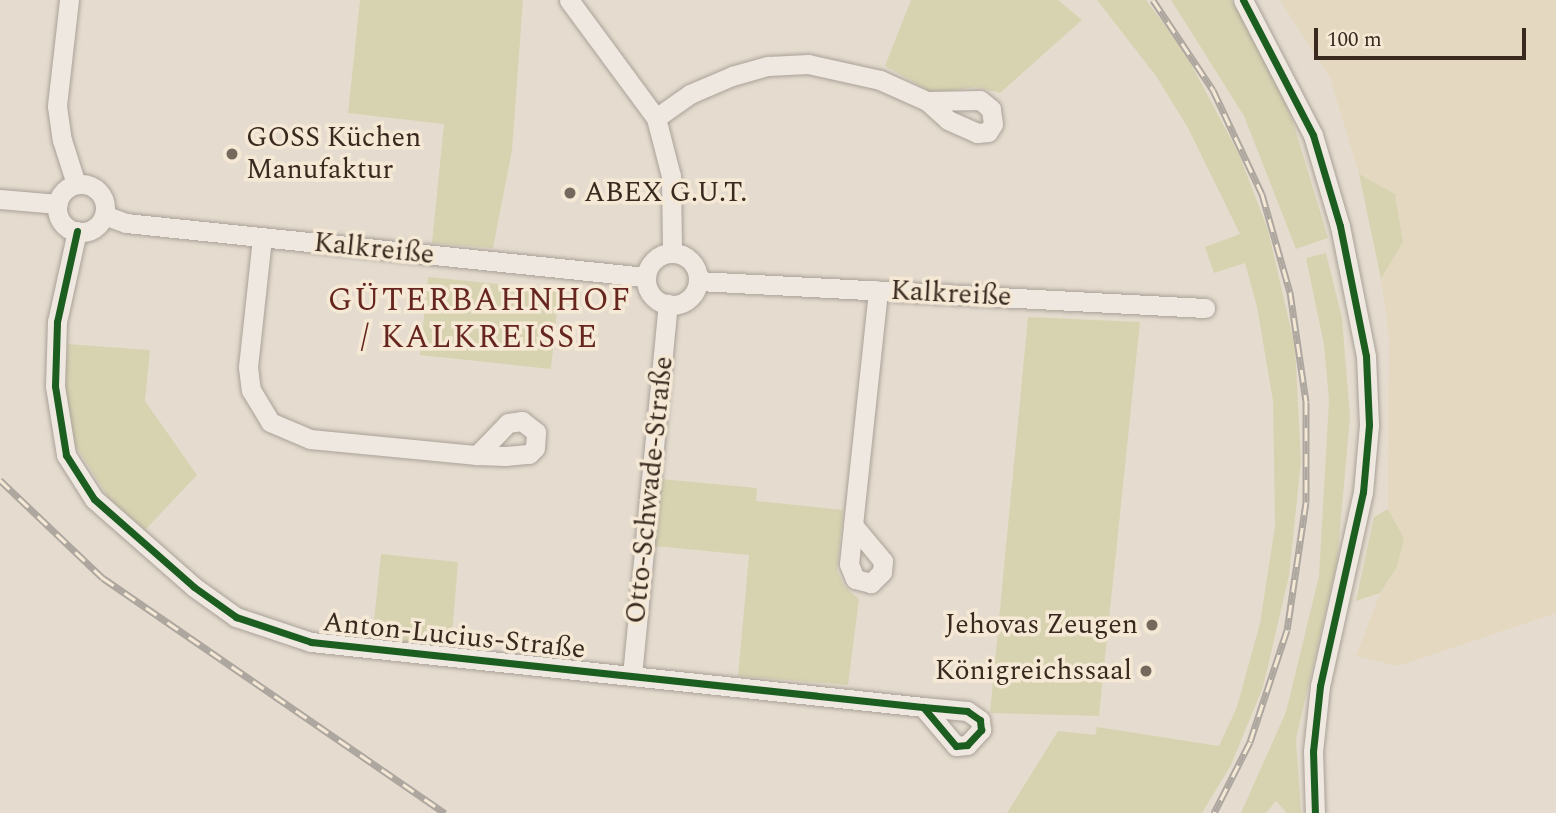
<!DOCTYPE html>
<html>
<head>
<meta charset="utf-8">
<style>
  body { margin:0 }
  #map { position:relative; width:1556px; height:813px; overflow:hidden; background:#e5dccf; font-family:Spectral,serif }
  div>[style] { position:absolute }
  .farmland>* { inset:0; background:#e4d9c0 }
  .green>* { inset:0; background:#d7d3b1 }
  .roads { filter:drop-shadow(0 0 2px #aaa198) drop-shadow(0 0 2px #aaa198) }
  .minor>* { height:19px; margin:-9.5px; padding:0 9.5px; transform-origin:9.5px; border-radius:9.5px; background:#eee8e0 }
  .minor>.ring { margin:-9.5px; padding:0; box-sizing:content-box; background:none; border:19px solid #eee8e0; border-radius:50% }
  .rail>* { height:7px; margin-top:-3.5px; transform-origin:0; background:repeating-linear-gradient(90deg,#f5e9d5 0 13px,#ada7a0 0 26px); box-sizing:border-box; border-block:2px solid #ada7a0 }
  .cycleway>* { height:7px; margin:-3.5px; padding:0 3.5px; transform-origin:3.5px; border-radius:3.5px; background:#1b5e20 }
  .dots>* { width:19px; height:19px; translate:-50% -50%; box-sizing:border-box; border:4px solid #f5e9d5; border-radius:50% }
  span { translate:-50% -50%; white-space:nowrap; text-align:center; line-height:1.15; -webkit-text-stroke:7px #f5e9d5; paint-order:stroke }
  .poi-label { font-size:28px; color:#39291f }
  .left { translate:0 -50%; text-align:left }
  .right { translate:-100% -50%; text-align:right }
  .street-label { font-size:28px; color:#39291f }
  .quarter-label { font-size:32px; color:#66261f; letter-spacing:2px }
  .scale { position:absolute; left:1314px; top:28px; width:212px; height:32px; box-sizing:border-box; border:4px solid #39291f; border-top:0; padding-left:9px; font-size:21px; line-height:24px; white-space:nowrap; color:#39291f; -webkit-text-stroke:5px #f5e9d5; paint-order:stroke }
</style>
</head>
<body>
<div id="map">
  <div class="farmland">
    <i style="clip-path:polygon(1280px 0,1556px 0,1556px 613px,1398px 666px,1356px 656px,1380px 593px,1397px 567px,1404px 538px,1388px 509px,1389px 337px,1381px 279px,1403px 242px,1395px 194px,1359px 174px,1330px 78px)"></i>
  </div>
  <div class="green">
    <i style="clip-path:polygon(360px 0,523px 0,512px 150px,493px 248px,432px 243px,444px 124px,348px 113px)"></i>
    <i style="clip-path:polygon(911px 0,1058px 0,1082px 20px,1000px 93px,976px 87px,933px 93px,885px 66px)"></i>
    <i style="clip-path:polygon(1097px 0,1146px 0,1183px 49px,1239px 154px,1268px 230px,1295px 347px,1301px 461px,1289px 576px,1263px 687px,1231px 765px,1202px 813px,1007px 813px,1058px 731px,1095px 735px,1097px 727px,1219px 746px,1237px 707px,1260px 623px,1275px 526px,1273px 401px,1257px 307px,1245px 263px,1214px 273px,1205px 247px,1240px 234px,1188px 128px,1156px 76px)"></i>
    <i style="clip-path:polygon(1171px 0,1231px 0,1234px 4px,1271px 68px,1293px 122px,1328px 238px,1296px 249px,1244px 116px)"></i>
    <i style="clip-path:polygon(1359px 174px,1395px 194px,1403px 242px,1381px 279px)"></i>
    <i style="clip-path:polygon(1326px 253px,1342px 318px,1350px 417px,1337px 562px,1296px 739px,1301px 813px,1287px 813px,1276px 801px,1266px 813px,1241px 813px,1286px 712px,1319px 576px,1329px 400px,1324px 345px,1306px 258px)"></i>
    <i style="clip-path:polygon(428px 277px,559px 290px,551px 369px,420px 355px)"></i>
    <i style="clip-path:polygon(1028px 317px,1140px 322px,1099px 716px,990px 713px)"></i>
    <i style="clip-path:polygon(68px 344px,150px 350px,145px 401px,197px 475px,145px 530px,108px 497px,75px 445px,64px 401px)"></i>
    <i style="clip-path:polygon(661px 479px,757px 488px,756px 501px,843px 510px,837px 571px,845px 587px,859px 599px,848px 685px,738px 676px,749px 555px,654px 546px)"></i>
    <i style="clip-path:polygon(1388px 509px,1404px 538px,1397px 567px,1380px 593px,1356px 601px,1374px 517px)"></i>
    <i style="clip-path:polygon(381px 554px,458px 562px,451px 647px,372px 639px)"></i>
  </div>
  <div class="roads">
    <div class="minor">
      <i style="left:69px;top:0;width:107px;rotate:96.5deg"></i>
      <i style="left:57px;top:106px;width:34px;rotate:82deg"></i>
      <i style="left:62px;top:140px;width:46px;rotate:72.3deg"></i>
      <i style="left:569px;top:0;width:147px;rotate:53.6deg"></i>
      <i style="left:656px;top:118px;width:60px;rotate:75.5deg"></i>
      <i style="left:671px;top:176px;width:76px;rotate:89.2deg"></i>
      <i style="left:1243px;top:0;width:152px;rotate:62.6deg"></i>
      <i style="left:1313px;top:135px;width:95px;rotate:73.5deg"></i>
      <i style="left:1340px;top:226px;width:133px;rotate:78.7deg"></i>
      <i style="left:1366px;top:356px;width:69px;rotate:87.5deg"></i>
      <i style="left:1369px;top:425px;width:67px;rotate:95.1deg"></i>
      <i style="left:1363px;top:492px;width:199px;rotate:102.5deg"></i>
      <i style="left:1320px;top:686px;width:65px;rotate:96.1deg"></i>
      <i style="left:1313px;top:751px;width:62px;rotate:88.2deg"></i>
      <i style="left:656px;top:118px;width:42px;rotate:-35.2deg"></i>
      <i style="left:690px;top:94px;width:46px;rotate:-23.2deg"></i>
      <i style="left:732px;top:76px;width:37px;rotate:-16deg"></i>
      <i style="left:768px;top:66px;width:40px;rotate:-2.9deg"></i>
      <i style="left:808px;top:64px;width:74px;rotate:12.5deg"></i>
      <i style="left:880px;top:80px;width:51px;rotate:24.1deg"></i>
      <i style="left:927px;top:101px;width:28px;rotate:42deg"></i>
      <i style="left:948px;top:120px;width:32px;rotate:24deg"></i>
      <i style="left:977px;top:133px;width:11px;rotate:-5deg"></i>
      <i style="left:988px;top:132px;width:9px;rotate:-58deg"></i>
      <i style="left:993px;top:124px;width:15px;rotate:-98deg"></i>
      <i style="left:991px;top:109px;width:14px;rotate:-141deg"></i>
      <i style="left:980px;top:100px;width:53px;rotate:178.9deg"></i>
      <i class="ring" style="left:57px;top:184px;width:29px;height:29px"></i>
      <i style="left:0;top:199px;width:58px;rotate:4.9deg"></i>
      <i style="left:104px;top:215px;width:23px;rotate:20deg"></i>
      <i style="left:126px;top:223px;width:523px;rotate:5.93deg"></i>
      <i style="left:77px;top:231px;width:93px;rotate:102.4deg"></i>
      <i style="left:57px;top:322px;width:64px;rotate:91.8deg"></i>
      <i style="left:55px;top:386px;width:70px;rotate:80.9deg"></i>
      <i style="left:66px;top:455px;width:52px;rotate:57.5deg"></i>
      <i style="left:94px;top:499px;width:133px;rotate:41.3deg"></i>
      <i style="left:194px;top:587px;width:52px;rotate:35.5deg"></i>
      <i style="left:236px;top:617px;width:79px;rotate:18.4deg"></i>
      <i style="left:311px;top:642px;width:615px;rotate:6.06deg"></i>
      <i style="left:923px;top:707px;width:51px;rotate:49.8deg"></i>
      <i style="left:956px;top:746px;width:11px;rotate:-5deg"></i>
      <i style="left:967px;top:745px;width:21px;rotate:-47deg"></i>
      <i style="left:981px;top:730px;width:10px;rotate:-96deg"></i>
      <i style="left:980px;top:720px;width:16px;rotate:-145deg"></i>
      <i style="left:967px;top:711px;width:44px;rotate:-174.8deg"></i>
      <i style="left:262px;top:238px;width:130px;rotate:96.2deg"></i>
      <i style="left:248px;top:367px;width:23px;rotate:83deg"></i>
      <i style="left:251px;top:390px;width:37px;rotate:59deg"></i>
      <i style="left:270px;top:422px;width:43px;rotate:23deg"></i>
      <i style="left:310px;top:439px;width:168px;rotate:5.5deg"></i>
      <i style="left:477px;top:455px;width:28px;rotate:2deg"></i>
      <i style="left:505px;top:456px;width:24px;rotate:-5deg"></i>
      <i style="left:529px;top:454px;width:8px;rotate:-45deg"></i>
      <i style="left:535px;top:448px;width:16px;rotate:-86deg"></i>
      <i style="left:536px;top:432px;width:18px;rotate:-142deg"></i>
      <i style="left:522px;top:421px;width:14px;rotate:172deg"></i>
      <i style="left:508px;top:423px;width:45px;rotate:134.1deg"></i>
      <i class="ring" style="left:646px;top:253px;width:33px;height:33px"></i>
      <i style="left:698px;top:281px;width:508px;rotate:3.05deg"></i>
      <i style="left:853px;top:525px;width:47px;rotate:50.2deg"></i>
      <i style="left:883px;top:561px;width:11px;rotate:95deg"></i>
      <i style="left:882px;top:572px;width:16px;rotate:135deg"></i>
      <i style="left:871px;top:583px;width:16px;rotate:-166deg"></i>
      <i style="left:855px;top:579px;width:16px;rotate:-112deg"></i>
      <i style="left:849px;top:564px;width:39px;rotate:-84deg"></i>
      <i style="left:853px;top:525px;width:236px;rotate:-83.9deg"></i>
      <i style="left:632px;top:676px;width:374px;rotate:-84.5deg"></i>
    </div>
  </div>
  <div class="rail">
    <i style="left:1153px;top:0;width:108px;rotate:56.3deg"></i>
    <i style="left:1213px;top:90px;width:115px;rotate:64.8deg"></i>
    <i style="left:1262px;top:194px;width:102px;rotate:74.1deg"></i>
    <i style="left:1290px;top:292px;width:111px;rotate:81.7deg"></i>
    <i style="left:1306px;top:402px;width:100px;rotate:90deg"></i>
    <i style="left:1306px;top:502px;width:129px;rotate:98.4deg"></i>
    <i style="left:1287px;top:630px;width:118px;rotate:108.3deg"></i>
    <i style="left:1250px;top:742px;width:80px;rotate:116.9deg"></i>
    <i style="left:0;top:480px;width:142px;rotate:43.6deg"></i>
    <i style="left:103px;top:578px;width:415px;rotate:34.5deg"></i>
  </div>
  <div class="cycleway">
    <i style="left:1243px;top:0;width:152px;rotate:62.6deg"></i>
    <i style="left:1313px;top:135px;width:95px;rotate:73.5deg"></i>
    <i style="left:1340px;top:226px;width:133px;rotate:78.7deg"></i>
    <i style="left:1366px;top:356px;width:69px;rotate:87.5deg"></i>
    <i style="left:1369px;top:425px;width:67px;rotate:95.1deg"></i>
    <i style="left:1363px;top:492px;width:199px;rotate:102.5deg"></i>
    <i style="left:1320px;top:686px;width:65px;rotate:96.1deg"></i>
    <i style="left:1313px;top:751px;width:62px;rotate:88.2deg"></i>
    <i style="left:77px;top:231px;width:93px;rotate:102.4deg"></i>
    <i style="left:57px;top:322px;width:64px;rotate:91.8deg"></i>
    <i style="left:55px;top:386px;width:70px;rotate:80.9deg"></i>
    <i style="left:66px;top:455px;width:52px;rotate:57.5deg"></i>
    <i style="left:94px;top:499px;width:133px;rotate:41.3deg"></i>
    <i style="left:194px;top:587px;width:52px;rotate:35.5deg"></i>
    <i style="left:236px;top:617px;width:79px;rotate:18.4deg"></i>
    <i style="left:311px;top:642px;width:615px;rotate:6.06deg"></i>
    <i style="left:923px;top:707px;width:51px;rotate:49.8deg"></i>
    <i style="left:956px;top:746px;width:11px;rotate:-5deg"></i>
    <i style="left:967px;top:745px;width:21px;rotate:-47deg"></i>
    <i style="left:981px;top:730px;width:10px;rotate:-96deg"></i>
    <i style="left:980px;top:720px;width:16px;rotate:-145deg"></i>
    <i style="left:967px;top:711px;width:44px;rotate:-174.8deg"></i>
  </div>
  <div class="dots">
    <i style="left:232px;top:154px;background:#75685d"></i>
    <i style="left:570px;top:193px;background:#75685d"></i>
    <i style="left:1152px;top:625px;background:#75685d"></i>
    <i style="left:1146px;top:671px;background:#75685d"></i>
  </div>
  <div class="poi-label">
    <span class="left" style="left:246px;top:154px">GOSS Küchen<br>Manufaktur</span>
    <span class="left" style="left:584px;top:193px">ABEX G.U.T.</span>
    <span class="right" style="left:1138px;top:625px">Jehovas Zeugen</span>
    <span class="right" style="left:1132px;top:671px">Königreichssaal</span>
  </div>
  <div class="street-label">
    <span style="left:374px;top:249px;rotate:6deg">Kalkreiße</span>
    <span style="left:951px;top:294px;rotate:3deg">Kalkreiße</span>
    <span style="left:650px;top:490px;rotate:-84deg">Otto-Schwade-Straße</span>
    <span style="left:454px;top:636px;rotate:6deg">Anton-Lucius-Straße</span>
  </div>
  <div class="quarter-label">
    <span style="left:480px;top:320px">GÜTERBAHNHOF<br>/ KALKREISSE</span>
  </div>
  <div class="scale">100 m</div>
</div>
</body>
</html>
